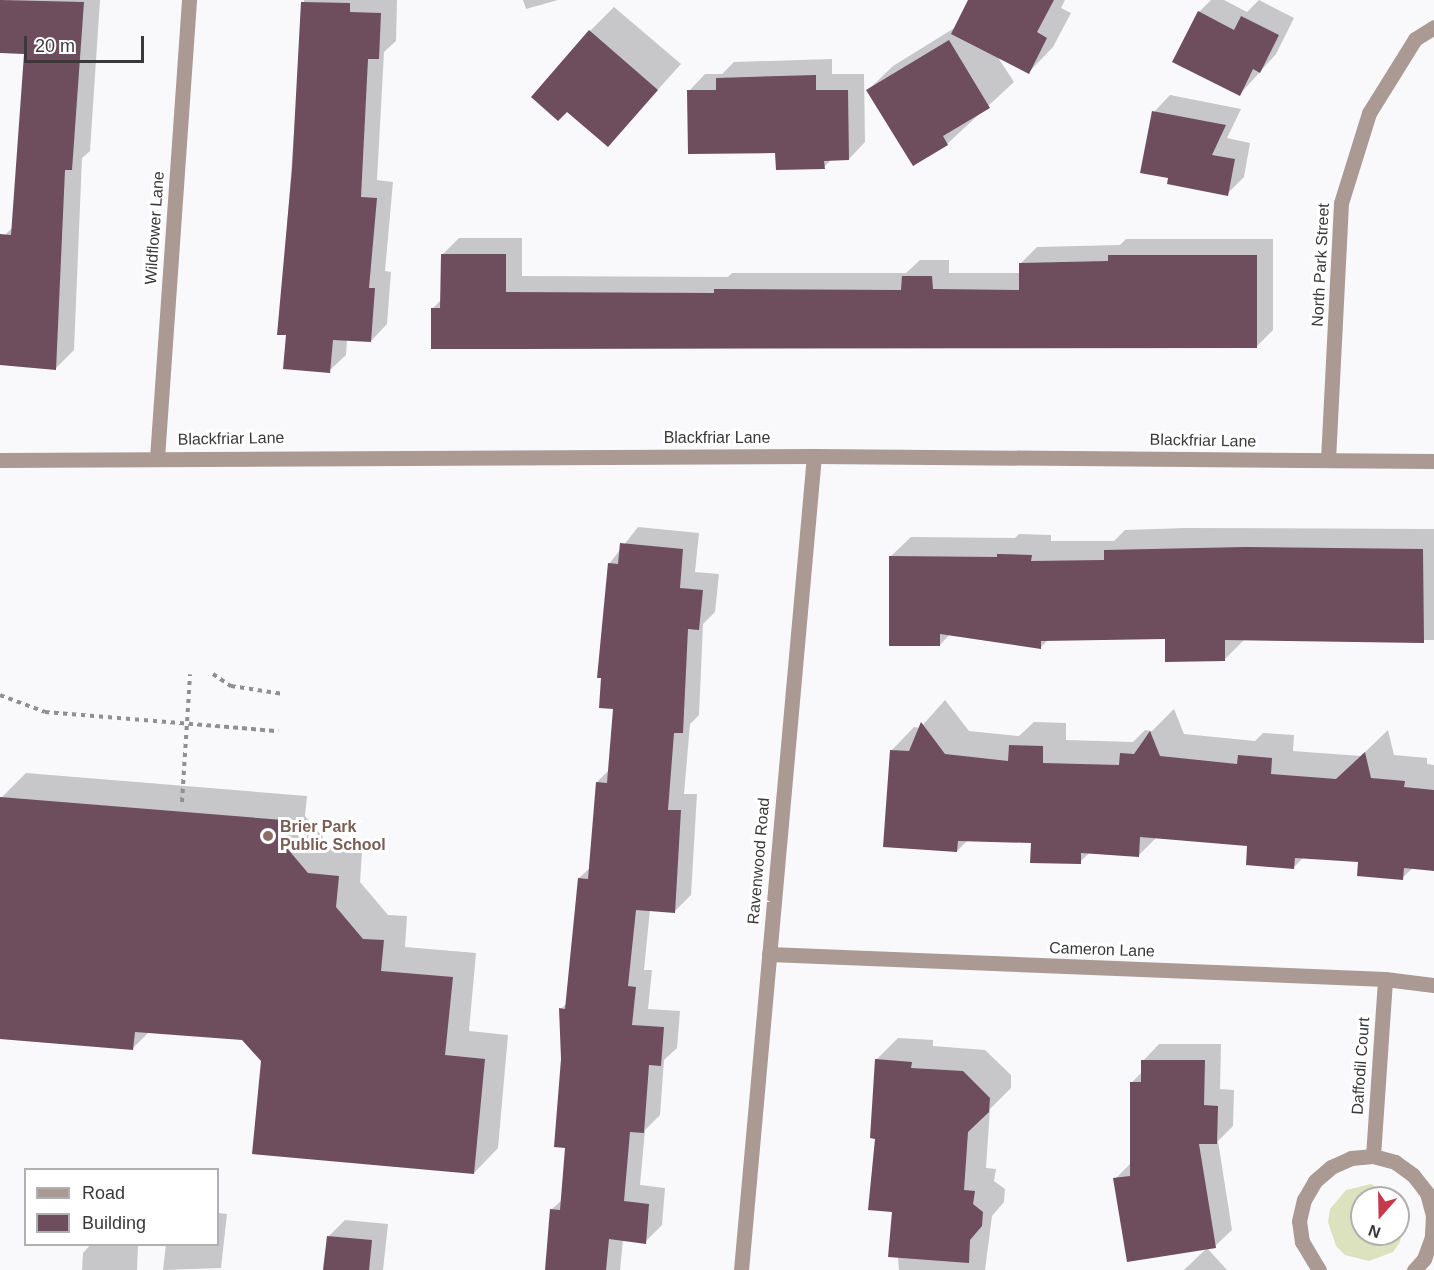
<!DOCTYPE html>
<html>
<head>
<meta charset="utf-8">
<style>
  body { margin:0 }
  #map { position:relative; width:1434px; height:1270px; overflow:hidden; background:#f9f9fc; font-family:Arial,sans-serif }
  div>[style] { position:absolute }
  .green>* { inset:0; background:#dce1be }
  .shadow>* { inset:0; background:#0003 }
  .building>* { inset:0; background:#6e4d5d }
  .path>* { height:4px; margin-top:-2px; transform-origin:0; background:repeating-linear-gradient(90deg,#909092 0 4.5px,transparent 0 9px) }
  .minor>* { height:15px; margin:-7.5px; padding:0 7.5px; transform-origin:7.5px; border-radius:7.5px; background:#aa9a93 }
  .dots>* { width:16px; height:16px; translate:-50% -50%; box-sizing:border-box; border:3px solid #fff; border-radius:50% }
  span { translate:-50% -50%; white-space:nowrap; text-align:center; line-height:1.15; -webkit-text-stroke:6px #fff; paint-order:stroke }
  .street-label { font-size:16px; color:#39393a }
  .education-label { font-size:16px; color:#785e54; font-weight:700 }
  .left { translate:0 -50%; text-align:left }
  .legend { position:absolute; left:24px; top:1168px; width:195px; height:78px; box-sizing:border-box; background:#fff; border:2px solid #b0b0b0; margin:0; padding:8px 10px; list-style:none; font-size:18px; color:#39393a }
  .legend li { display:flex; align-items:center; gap:12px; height:30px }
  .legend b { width:30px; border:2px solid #b0b0b0 }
  .north { position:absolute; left:1350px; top:1186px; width:60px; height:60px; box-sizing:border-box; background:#fff; border:2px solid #b0b0b0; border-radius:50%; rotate:200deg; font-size:16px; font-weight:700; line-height:24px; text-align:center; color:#39393a }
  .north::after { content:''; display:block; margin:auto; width:21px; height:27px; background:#c8384b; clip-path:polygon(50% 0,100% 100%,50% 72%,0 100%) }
  .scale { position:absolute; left:24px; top:36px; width:120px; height:27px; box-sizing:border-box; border:3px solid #39393a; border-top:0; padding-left:8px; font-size:18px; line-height:21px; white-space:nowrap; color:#39393a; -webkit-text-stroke:4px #fff; paint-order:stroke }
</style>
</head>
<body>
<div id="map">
  <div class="green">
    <i style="clip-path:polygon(1371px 1184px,1396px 1198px,1362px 1198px,1362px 1234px,1398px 1234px,1398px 1201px,1405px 1217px,1400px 1242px,1393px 1252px,1369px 1261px,1345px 1255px,1336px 1246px,1328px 1222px,1330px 1209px,1346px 1190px)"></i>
  </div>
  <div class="shadow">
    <i style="clip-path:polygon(1px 0,100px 0,90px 151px,82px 158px,74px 350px,56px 368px,0 364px,5px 235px,13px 227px,25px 53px,0 51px)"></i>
    <i style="clip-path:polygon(304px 0,397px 0,396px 41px,384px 52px,377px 180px,393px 182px,385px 271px,391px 272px,387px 324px,371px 341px,347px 339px,346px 355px,329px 371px,287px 334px,279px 334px)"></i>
    <i style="clip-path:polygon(523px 0,558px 0,526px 9px)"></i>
    <i style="clip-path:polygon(970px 0,1065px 0,1061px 8px,1071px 13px,1053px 47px,1029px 72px,997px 56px,1014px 82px,947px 144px,913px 164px,868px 90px,893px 66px,956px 27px)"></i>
    <i style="clip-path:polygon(1211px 0,1224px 0,1247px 12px,1259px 0,1294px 18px,1276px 54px,1240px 94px,1199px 12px)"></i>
    <i style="clip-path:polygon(614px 7px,681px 64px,608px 145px,590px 31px)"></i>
    <i style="clip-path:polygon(832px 59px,832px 74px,864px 74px,865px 142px,849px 159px,832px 159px,824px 167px,777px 152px,689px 91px,705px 74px,722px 74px,734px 62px)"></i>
    <i style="clip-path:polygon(1170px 95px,1241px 109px,1227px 138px,1250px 143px,1244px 177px,1227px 194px,1170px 177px,1154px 112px)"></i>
    <i style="clip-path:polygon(459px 238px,522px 238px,522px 276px,728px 277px,732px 273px,906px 273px,920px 260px,949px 260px,949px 273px,1020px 273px,1020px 264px,1037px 247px,1120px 245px,1126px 239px,1273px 239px,1273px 330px,1257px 346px,432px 347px,432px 309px,442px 299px,443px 254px)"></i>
    <i style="clip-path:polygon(638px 527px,699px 533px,695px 572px,719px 574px,715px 612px,703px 624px,699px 715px,690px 724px,684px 794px,697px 794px,691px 895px,674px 912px,650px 909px,644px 970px,652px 970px,648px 1009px,680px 1011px,677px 1048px,664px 1060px,660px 1115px,645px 1130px,640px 1185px,665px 1188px,662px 1225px,645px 1242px,623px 1240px,620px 1270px,548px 1270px,551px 1210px,563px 1199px,566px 1147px,561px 1009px,567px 1003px,579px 878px,591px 867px,597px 782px,609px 770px,615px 708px,609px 564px)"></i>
    <i style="clip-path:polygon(1185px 528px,1434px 529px,1434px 640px,1245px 639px,1224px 660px,1166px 638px,1048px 640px,1041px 647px,950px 634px,940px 645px,890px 557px,911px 537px,1015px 538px,1019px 534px,1051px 535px,1051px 541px,1114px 541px,1125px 530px)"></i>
    <i style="clip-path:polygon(945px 700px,969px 731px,1019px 736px,1034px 722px,1066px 723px,1066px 740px,1133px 742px,1145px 730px,1152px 731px,1174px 709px,1184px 734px,1255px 741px,1263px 733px,1294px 735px,1293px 751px,1361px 756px,1388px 730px,1394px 755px,1427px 758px,1427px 764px,1434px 765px,1434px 869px,1413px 868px,1402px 878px,1359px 861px,1304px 857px,1294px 867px,1248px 845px,1157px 837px,1138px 856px,1090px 852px,1080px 862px,1032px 841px,968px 840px,957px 851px,891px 751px,914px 727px,920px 728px)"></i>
    <i style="clip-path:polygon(26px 773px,307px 796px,305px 816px,333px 849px,362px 852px,360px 882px,388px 915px,407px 916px,405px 947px,476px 953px,469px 1031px,508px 1035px,498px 1148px,474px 1173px,262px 1061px,242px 1039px,149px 1032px,133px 1048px,0 1038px,2px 797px)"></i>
    <i style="clip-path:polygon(898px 1038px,933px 1040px,933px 1046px,985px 1050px,1011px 1075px,1011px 1088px,990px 1109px,986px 1168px,996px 1169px,994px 1181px,1005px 1189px,1004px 1202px,992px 1216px,985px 1270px,899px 1270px,894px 1211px,877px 1137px,876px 1060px)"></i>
    <i style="clip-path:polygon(1159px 1044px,1221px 1044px,1220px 1089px,1234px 1090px,1233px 1126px,1218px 1141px,1232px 1230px,1215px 1246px,1115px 1179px,1132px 1162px,1132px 1082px,1143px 1071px,1143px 1061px)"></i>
    <i style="clip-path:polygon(218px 1213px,227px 1214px,221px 1268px,163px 1270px,166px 1244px,218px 1244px)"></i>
    <i style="clip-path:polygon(345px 1220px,388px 1224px,383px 1270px,325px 1270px,328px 1237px)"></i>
    <i style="clip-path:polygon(91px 1244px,138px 1244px,137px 1270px,82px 1270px,83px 1253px)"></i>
    <i style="clip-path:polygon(1207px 1248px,1227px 1270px,1184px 1270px)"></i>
  </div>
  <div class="building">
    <i style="clip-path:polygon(0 0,84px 2px,72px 170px,65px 170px,56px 370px,0 365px,0 234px,11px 235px,24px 54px,0 53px)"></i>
    <i style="clip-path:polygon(968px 0,1054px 0,1037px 32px,1047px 38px,1029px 74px,951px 34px)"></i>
    <i style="clip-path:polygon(301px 2px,350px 3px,350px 12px,381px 13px,379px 59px,368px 59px,361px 197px,377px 198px,369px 288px,375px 288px,371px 342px,333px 340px,330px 373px,283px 369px,286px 335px,277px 335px,292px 169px)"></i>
    <i style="clip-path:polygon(1198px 11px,1234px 30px,1241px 16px,1279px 35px,1260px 73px,1253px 69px,1240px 96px,1172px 62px)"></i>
    <i style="clip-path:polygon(589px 30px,658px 90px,608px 147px,567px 112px,558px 121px,531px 97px)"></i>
    <i style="clip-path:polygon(949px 40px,990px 108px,943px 136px,948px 145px,913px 166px,866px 90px)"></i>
    <i style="clip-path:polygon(816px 75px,816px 90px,848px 90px,849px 160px,824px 161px,825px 169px,776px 170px,775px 153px,688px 154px,687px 90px,716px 90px,716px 78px)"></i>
    <i style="clip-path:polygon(1152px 111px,1226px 125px,1212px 155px,1235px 159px,1228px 196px,1167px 184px,1168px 178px,1140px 173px)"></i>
    <i style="clip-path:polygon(441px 254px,506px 254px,506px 292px,714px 293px,714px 289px,901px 290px,902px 276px,932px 276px,933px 289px,1019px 290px,1019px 263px,1108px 261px,1108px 255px,1257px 255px,1257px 348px,431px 349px,431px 308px,440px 308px)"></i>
    <i style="clip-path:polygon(620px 543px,683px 549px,680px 588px,703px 590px,699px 630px,688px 629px,683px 733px,674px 733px,668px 810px,681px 810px,675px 913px,636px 910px,628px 986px,636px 987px,632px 1025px,664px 1027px,661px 1066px,649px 1065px,644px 1133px,630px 1132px,624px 1201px,649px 1204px,646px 1244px,609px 1239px,606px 1270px,545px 1270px,550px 1209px,560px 1210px,565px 1148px,554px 1147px,561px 1059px,559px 1008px,565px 1009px,578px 878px,588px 879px,596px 782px,607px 783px,613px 709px,599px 708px,601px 678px,597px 678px,608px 563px,618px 564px)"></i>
    <i style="clip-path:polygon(1245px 547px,1423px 549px,1424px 643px,1225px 640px,1225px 661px,1165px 662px,1165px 639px,1041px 641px,1041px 649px,940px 634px,940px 646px,889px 646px,889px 556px,997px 557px,997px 554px,1032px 555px,1031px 561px,1104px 560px,1104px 550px)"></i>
    <i style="clip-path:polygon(921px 722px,945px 754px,1008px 761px,1009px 745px,1043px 746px,1043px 763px,1119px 765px,1120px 753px,1134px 754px,1150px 731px,1160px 756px,1237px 764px,1238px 755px,1272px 758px,1271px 774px,1336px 779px,1365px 752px,1371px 778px,1405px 781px,1404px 787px,1434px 790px,1434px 871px,1404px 868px,1403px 880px,1357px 876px,1358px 862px,1295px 858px,1294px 869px,1246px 865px,1247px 846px,1140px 837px,1139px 857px,1081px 853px,1081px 864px,1030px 863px,1031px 843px,958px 841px,957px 852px,883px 847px,890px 750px,909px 751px)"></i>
    <i style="clip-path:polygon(0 797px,283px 820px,281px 841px,308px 873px,339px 876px,336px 907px,363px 939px,384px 940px,381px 971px,453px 977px,445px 1055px,485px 1059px,474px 1174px,252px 1154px,261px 1061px,242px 1040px,135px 1032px,133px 1050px,0 1039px)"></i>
    <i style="clip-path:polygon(875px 1059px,912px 1062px,911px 1068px,963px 1071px,990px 1098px,989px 1112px,968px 1132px,964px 1190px,975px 1191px,973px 1204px,983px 1212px,982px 1226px,970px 1240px,969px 1263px,888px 1257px,892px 1212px,868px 1210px,875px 1139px,870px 1138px)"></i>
    <i style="clip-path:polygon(1141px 1060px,1205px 1060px,1204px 1105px,1218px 1106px,1217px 1144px,1199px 1144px,1216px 1248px,1127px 1262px,1113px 1178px,1130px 1176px,1130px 1082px,1141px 1082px)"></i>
    <i style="clip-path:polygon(327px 1236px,372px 1240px,369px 1270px,323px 1270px)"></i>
  </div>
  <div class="path">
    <i style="left:213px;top:674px;width:22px;rotate:34deg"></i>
    <i style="left:231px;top:686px;width:53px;rotate:8.7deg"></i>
    <i style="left:0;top:695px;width:48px;rotate:20.7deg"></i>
    <i style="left:45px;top:712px;width:234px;rotate:4.7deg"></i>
    <i style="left:182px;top:802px;width:128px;rotate:-86.4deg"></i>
  </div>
  <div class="minor">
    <i style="left:157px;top:458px;width:459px;rotate:-86deg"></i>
    <i style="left:0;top:460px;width:814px;rotate:-0.28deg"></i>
    <i style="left:814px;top:456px;width:620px;rotate:0.46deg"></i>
    <i style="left:1328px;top:460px;width:257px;rotate:-87.1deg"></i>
    <i style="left:1341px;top:203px;width:94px;rotate:-72.7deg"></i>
    <i style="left:1369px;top:113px;width:87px;rotate:-58.1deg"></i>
    <i style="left:1415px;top:39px;width:22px;rotate:-32deg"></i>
    <i style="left:769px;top:954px;width:617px;rotate:2.32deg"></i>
    <i style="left:1385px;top:979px;width:49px;rotate:7deg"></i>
    <i style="left:1373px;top:1156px;width:177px;rotate:-86.1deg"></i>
    <i style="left:741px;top:1270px;width:817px;rotate:-84.88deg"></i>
    <i style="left:1319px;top:1270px;width:33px;rotate:-121deg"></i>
    <i style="left:1302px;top:1242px;width:21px;rotate:-98deg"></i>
    <i style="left:1299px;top:1221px;width:22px;rotate:-77deg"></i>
    <i style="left:1304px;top:1200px;width:22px;rotate:-60deg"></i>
    <i style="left:1315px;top:1181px;width:21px;rotate:-41deg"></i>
    <i style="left:1331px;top:1167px;width:22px;rotate:-24deg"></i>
    <i style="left:1351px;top:1158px;width:22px;rotate:-5deg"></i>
    <i style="left:1373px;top:1156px;width:23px;rotate:15deg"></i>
    <i style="left:1395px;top:1162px;width:22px;rotate:36deg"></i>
    <i style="left:1413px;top:1175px;width:23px;rotate:52deg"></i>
    <i style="left:1427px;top:1193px;width:23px;rotate:75deg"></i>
    <i style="left:1433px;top:1215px;width:22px;rotate:93deg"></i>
    <i style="left:1432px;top:1237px;width:23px;rotate:110deg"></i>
    <i style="left:1424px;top:1259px;width:15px;rotate:132deg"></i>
  </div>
  <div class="dots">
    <i style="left:268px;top:836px;background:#8d6e63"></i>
  </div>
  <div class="street-label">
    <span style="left:155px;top:228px;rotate:-86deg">Wildflower Lane</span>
    <span style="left:1321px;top:265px;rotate:-87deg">North Park Street</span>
    <span style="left:717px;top:438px">Blackfriar Lane</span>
    <span style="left:231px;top:439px;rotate:-1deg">Blackfriar Lane</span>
    <span style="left:1203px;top:441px;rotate:1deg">Blackfriar Lane</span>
    <span style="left:759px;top:861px;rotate:-85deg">Ravenwood Road</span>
    <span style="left:1102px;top:950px;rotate:2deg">Cameron Lane</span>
    <span style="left:1361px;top:1066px;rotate:-86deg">Daffodil Court</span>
  </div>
  <div class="education-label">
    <span class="left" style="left:280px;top:836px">Brier Park<br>Public School</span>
  </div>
  <ul class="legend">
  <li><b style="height:8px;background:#aa9a93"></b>Road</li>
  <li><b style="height:16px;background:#6e4d5d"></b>Building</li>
  </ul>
  <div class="north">N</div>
  <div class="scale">20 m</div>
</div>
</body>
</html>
